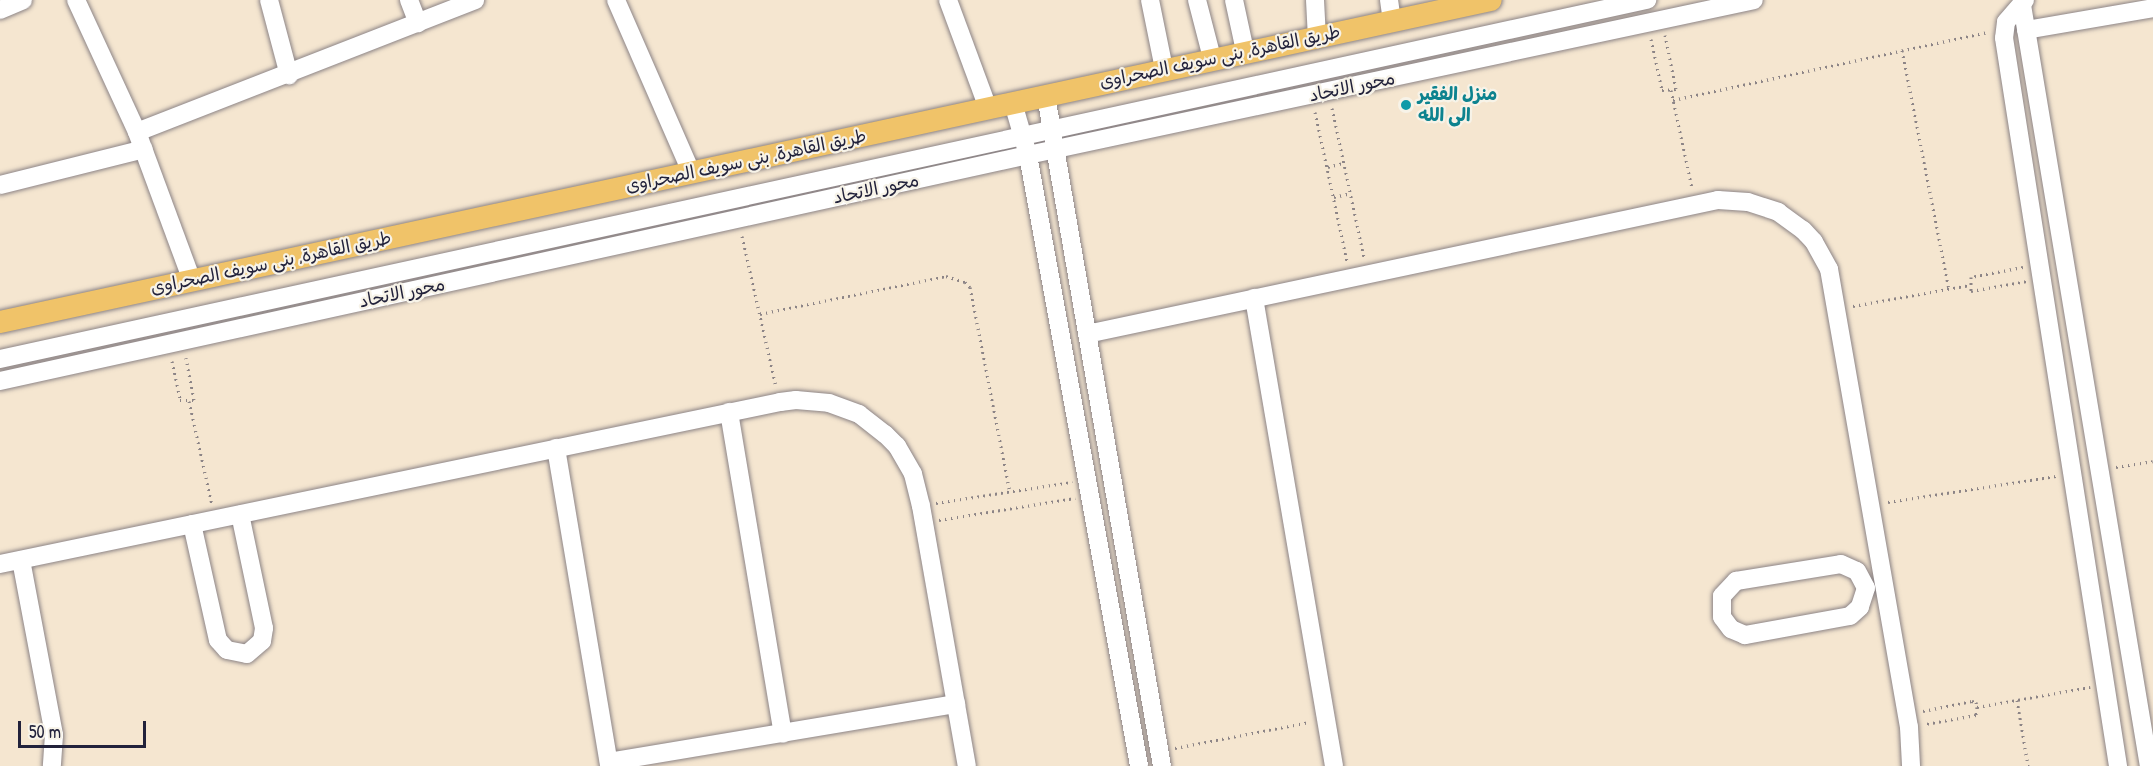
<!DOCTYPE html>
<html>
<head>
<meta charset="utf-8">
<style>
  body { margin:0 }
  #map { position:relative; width:2153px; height:766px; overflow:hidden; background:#f5e6d0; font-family:"Patrick Hand","Playpen Sans Arabic",sans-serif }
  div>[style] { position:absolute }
  .path>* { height:3px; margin-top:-1.5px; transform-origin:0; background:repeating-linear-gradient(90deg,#8c8486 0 1.5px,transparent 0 6px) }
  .roads { filter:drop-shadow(0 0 2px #8c8486) drop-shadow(0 0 2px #8c8486) }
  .minor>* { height:18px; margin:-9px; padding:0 9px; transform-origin:9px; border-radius:9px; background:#fff }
  .major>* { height:22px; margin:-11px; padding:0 11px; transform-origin:11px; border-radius:11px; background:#f0c369 }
  .dots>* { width:16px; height:16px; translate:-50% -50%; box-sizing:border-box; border:3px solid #f7f3e8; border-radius:50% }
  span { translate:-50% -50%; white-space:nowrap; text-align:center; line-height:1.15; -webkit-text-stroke:4.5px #f7f3e8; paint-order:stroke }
  .street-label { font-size:18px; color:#22223b }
  .culture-label { font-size:18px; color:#0d838f; font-weight:700 }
  .left { translate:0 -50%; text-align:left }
  .scale { position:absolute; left:18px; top:721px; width:128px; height:27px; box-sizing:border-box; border:3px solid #22223b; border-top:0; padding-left:8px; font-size:18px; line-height:21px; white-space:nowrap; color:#22223b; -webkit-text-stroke:4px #f7f3e8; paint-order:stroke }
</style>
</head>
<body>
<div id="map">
  <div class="path">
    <i style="left:1651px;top:39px;width:52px;rotate:77.8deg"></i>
    <i style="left:1662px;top:90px;width:14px;rotate:-4deg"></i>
    <i style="left:1676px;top:89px;width:55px;rotate:-101.5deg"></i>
    <i style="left:1902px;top:50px;width:244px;rotate:78.9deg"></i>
    <i style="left:1671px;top:90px;width:100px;rotate:77.9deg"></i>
    <i style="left:1673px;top:100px;width:321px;rotate:-12.2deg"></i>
    <i style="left:1332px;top:108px;width:152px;rotate:77.9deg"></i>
    <i style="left:1315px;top:112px;width:152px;rotate:77.9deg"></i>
    <i style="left:1328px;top:167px;width:16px;rotate:-15deg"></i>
    <i style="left:1334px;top:197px;width:17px;rotate:-13deg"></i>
    <i style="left:742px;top:236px;width:155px;rotate:77.3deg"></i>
    <i style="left:2023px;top:267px;width:53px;rotate:169.1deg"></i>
    <i style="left:1971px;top:277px;width:14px;rotate:90deg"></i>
    <i style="left:1971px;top:291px;width:57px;rotate:-10.1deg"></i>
    <i style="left:1853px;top:306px;width:119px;rotate:-10.2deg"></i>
    <i style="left:760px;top:314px;width:190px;rotate:-11.5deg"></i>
    <i style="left:946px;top:276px;width:20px;rotate:18deg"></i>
    <i style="left:965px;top:282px;width:7px;rotate:45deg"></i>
    <i style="left:970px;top:287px;width:209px;rotate:79deg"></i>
    <i style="left:172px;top:361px;width:40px;rotate:78deg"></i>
    <i style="left:180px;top:400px;width:14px"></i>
    <i style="left:194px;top:400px;width:43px;rotate:-100.8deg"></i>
    <i style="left:189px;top:401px;width:107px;rotate:77.5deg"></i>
    <i style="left:2116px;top:467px;width:37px;rotate:-9deg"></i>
    <i style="left:1888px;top:502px;width:170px;rotate:-8.8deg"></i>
    <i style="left:936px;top:503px;width:138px;rotate:-8.8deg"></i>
    <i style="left:939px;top:520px;width:138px;rotate:-9.2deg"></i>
    <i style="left:2017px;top:700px;width:67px;rotate:80.5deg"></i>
    <i style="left:1977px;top:707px;width:115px;rotate:-10deg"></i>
    <i style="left:1923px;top:711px;width:50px;rotate:-11.5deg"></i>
    <i style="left:1972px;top:701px;width:4px;rotate:14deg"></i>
    <i style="left:1976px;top:702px;width:5px;rotate:79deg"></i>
    <i style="left:1977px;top:707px;width:8px;rotate:97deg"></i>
    <i style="left:1976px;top:715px;width:51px;rotate:169.8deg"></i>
    <i style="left:1175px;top:748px;width:137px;rotate:-10.9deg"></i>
  </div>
  <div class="roads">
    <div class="minor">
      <i style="left:76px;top:0;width:145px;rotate:65.2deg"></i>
      <i style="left:137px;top:132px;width:159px;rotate:69.7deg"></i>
      <i style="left:269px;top:0;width:78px;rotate:75.1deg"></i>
      <i style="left:409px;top:0;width:25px;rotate:69deg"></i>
      <i style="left:616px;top:0;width:188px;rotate:66.4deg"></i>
      <i style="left:948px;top:0;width:115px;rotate:69.7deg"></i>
      <i style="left:1150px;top:0;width:70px;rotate:78.5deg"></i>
      <i style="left:1197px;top:0;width:60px;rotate:75.5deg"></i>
      <i style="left:1234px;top:0;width:52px;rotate:77.8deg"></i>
      <i style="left:1315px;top:0;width:36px;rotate:87deg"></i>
      <i style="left:1389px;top:0;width:21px;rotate:82deg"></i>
      <i style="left:2025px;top:0;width:29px;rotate:131deg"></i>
      <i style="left:2006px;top:22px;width:16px;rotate:97deg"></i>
      <i style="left:2004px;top:38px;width:737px;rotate:81.1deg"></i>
      <i style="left:2022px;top:5px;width:772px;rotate:80.53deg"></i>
      <i style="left:0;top:10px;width:25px;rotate:-23deg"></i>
      <i style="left:2026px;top:30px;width:129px;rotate:-9.8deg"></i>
      <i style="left:1046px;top:96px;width:680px;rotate:80.18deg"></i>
      <i style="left:1013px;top:103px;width:54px;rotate:73.9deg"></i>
      <i style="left:1028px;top:155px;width:621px;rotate:79.7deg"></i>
      <i style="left:137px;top:132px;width:363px;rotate:-21.3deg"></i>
      <i style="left:0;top:185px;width:148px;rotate:-14deg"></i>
      <i style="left:1254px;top:298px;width:475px;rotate:80.3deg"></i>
      <i style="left:1087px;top:334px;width:645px;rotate:-11.99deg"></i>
      <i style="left:1718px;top:200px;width:30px;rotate:4deg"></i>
      <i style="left:1748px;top:202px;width:32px;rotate:18deg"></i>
      <i style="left:1778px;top:212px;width:31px;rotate:36deg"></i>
      <i style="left:1803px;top:230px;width:16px;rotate:47deg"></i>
      <i style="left:1814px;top:242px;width:31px;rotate:61deg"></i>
      <i style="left:1829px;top:269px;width:465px;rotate:80.1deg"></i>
      <i style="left:1909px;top:727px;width:39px;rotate:87deg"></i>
      <i style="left:0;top:359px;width:1686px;rotate:-12.3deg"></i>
      <i style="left:0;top:381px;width:1053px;rotate:-12.4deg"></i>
      <i style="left:1028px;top:155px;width:742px;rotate:-12.05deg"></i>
      <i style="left:729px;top:412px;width:326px;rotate:80.5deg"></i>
      <i style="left:556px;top:448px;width:322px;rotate:80.5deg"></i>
      <i style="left:192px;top:524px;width:119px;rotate:77.4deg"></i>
      <i style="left:218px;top:640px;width:13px;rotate:48deg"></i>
      <i style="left:227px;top:650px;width:20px;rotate:11deg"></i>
      <i style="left:247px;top:654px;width:20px;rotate:-41deg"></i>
      <i style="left:262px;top:641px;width:13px;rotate:-81deg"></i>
      <i style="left:264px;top:628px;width:116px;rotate:-101.9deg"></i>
      <i style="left:21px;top:560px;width:178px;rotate:79.3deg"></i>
      <i style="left:54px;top:735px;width:31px;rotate:94deg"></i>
      <i style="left:0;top:564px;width:797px;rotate:-11.73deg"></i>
      <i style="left:780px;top:402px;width:16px;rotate:-7deg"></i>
      <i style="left:796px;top:400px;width:33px;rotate:5deg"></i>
      <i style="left:829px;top:403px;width:32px;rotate:20deg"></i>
      <i style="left:859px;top:414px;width:33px;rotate:38deg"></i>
      <i style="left:885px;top:434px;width:17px;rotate:45deg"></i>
      <i style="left:897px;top:446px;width:32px;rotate:60deg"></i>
      <i style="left:913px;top:474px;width:33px;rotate:76deg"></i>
      <i style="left:921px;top:506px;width:264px;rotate:80deg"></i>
      <i style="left:1841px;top:564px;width:17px;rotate:24deg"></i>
      <i style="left:1857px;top:571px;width:19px;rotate:62deg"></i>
      <i style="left:1866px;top:588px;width:20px;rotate:108deg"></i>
      <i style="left:1860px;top:607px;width:13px;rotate:138deg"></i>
      <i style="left:1850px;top:616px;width:107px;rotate:169.7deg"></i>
      <i style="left:1745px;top:635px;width:15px;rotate:-157deg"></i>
      <i style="left:1731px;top:629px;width:15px;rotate:-127deg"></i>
      <i style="left:1722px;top:617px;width:21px;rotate:-90deg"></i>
      <i style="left:1722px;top:596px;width:21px;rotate:-47deg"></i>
      <i style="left:1736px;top:581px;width:106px;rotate:-9.2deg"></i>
      <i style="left:609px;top:762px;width:352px;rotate:-9.5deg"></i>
    </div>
    <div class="major">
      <i style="left:0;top:322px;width:1525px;rotate:-12.19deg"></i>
    </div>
  </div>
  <div class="dots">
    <i style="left:1406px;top:105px;background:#0f9aa8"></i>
  </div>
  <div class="street-label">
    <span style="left:1220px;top:57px;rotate:-12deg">طريق القاهرة, بنى سويف الصحراوى</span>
    <span style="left:1352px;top:87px;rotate:-12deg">محور الاتحاد</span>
    <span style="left:746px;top:161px;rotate:-12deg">طريق القاهرة, بنى سويف الصحراوى</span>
    <span style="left:876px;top:189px;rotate:-12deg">محور الاتحاد</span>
    <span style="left:271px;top:263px;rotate:-12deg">طريق القاهرة, بنى سويف الصحراوى</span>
    <span style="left:402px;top:293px;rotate:-12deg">محور الاتحاد</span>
  </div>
  <div class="culture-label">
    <span class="left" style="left:1418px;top:105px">منزل الفقير<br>الى الله</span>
  </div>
  <div class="scale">50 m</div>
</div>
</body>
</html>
